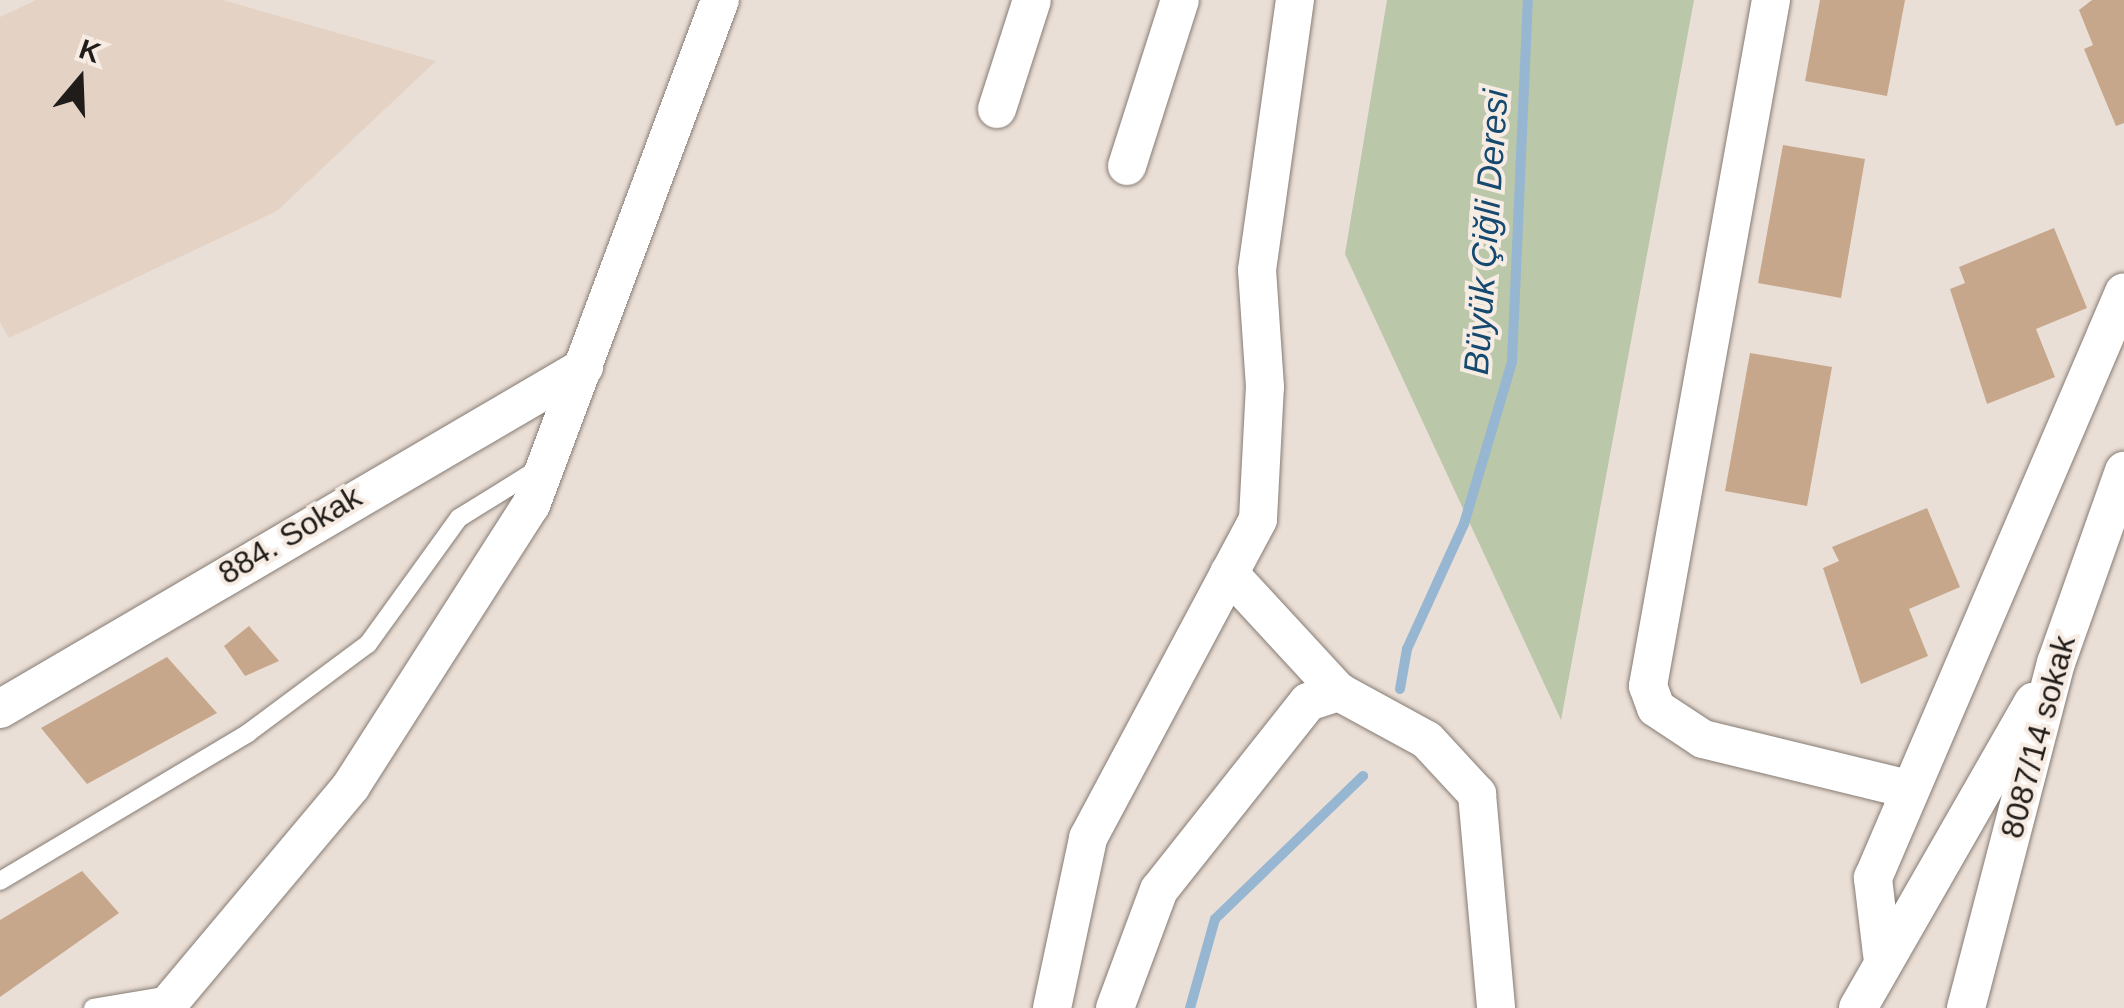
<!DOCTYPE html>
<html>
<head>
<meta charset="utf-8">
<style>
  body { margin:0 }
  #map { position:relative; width:2124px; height:1008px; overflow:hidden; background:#eadfd6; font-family:Helvetica,sans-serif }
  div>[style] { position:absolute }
  .built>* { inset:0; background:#e4d3c5 }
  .green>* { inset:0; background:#bac7a8 }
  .stream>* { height:10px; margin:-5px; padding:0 5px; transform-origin:5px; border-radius:5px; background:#96b6d2 }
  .building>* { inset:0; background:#c7a78b }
  .roads { filter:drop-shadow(0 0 2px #867c74) drop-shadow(0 0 2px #867c74) }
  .service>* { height:18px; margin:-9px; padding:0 9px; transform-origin:9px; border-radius:9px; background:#fff }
  .minor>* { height:38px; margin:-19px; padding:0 19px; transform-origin:19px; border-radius:19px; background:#fff }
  span { translate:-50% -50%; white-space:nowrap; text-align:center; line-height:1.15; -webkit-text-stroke:8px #f7ece3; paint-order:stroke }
  .street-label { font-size:32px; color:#201c19 }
  .water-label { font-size:35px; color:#16496f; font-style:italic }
  .north { position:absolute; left:30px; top:30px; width:100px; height:100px; -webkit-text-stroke:8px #f7ece3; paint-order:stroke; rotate:19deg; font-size:28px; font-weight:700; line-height:40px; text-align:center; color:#201c19 }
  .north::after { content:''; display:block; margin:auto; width:35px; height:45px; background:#201c19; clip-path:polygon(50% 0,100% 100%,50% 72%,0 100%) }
</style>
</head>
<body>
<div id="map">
  <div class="built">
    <i style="clip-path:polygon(36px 0,223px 0,436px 61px,277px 211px,9px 338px,0 322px,0 17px)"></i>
  </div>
  <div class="green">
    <i style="clip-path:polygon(1387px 0,1694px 0,1561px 720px,1345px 254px)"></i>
  </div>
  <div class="stream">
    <i style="left:1400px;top:689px;width:41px;rotate:-80.1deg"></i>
    <i style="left:1407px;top:649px;width:137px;rotate:-65.5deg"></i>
    <i style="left:1464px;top:524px;width:169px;rotate:-73.5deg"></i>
    <i style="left:1512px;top:362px;width:362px;rotate:-87.5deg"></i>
    <i style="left:1190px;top:1008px;width:92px;rotate:-74.3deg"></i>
    <i style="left:1215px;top:919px;width:206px;rotate:-44deg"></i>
  </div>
  <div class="building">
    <i style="clip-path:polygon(1820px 0,1905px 0,1887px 96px,1805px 81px)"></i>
    <i style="clip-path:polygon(2092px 0,2124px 0,2124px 123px,2116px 126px,2084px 49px,2093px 45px,2079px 10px)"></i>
    <i style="clip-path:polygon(1783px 145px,1865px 159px,1841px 298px,1758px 283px)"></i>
    <i style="clip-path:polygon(2054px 228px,2087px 308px,2036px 329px,2055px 377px,1987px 404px,1950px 289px,1965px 283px,1959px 267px)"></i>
    <i style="clip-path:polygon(1750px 353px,1832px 367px,1807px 506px,1725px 491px)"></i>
    <i style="clip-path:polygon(1927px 508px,1960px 587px,1909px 609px,1928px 656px,1861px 684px,1823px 568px,1839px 561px,1832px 547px)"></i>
    <i style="clip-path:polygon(249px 626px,279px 661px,245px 676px,224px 646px)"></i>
    <i style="clip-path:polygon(167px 657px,217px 713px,87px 784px,41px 728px)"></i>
    <i style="clip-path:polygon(82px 871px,119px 913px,0 997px,0 920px)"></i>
  </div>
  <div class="roads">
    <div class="service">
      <i style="left:0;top:881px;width:289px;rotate:-30.8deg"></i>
      <i style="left:248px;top:733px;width:149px;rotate:-36.6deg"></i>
      <i style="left:368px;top:644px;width:155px;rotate:-54.2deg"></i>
      <i style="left:459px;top:518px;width:93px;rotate:-31.8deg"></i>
      <i style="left:93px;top:1008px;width:79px;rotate:-9.5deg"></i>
    </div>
    <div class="minor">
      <i style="left:1771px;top:0;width:697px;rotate:100.17deg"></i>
      <i style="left:1648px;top:686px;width:23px;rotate:70deg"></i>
      <i style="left:1656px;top:708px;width:56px;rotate:33.4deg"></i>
      <i style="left:1703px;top:739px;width:211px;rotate:13.7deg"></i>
      <i style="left:997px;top:109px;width:114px;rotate:-72.2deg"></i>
      <i style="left:1127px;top:166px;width:174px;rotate:-72.3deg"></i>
      <i style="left:1229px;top:573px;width:162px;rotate:47.3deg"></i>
      <i style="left:0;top:709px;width:677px;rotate:-30.35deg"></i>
      <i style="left:1882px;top:954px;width:77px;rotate:-96.8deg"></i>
      <i style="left:1873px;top:878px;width:637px;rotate:-66.81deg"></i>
      <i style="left:165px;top:1008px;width:290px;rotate:-50deg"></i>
      <i style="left:351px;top:786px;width:334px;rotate:-57.4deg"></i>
      <i style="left:531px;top:505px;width:539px;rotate:-69.48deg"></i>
      <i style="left:1052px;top:1008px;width:174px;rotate:-78deg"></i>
      <i style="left:1088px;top:838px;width:361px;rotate:-61.9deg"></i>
      <i style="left:1258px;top:519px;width:132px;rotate:-87deg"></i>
      <i style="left:1265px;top:387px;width:117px;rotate:-93.9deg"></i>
      <i style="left:1257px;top:270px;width:273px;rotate:-82deg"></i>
      <i style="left:1115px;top:1008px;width:126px;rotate:-69.6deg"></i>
      <i style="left:1159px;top:890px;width:240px;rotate:-51.6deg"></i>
      <i style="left:1308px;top:702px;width:33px;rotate:-18deg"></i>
      <i style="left:1339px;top:692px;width:100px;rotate:28.6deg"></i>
      <i style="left:1427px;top:740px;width:74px;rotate:47.2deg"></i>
      <i style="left:1477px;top:794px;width:215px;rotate:84.9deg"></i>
      <i style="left:1858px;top:1008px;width:353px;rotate:-60.2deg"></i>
      <i style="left:1966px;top:1008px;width:357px;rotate:-75.4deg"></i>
      <i style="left:2056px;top:663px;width:204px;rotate:-70.5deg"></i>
    </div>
  </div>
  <div class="street-label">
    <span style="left:290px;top:535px;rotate:-31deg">884. Sokak</span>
    <span style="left:2038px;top:737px;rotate:-75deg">8087/14 sokak</span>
  </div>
  <div class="water-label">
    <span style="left:1486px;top:232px;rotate:-86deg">Büyük Çiğli Deresi</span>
  </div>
  <div class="north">K</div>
</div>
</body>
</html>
